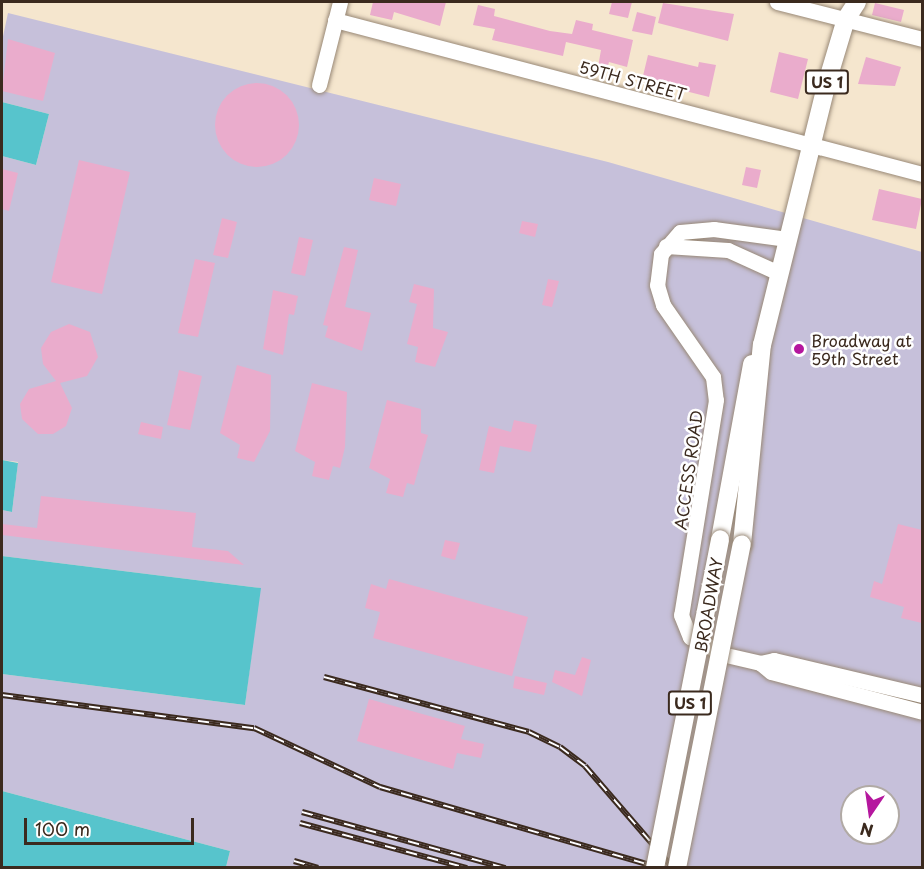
<!DOCTYPE html>
<html>
<head>
<meta charset="utf-8">
<style>
  body { margin:0 }
  #map { position:relative; width:924px; height:869px; overflow:hidden; background:#f5e6ce; font-family:"Playpen Sans",sans-serif }
  div>[style] { position:absolute }
  .industrial>* { inset:0; background:#c6c0da }
  .water>* { inset:0; background:#57c4cc }
  .building>* { inset:0; background:#eaaccc }
  .round { border-radius:50% }
  .roads { filter:drop-shadow(0 0 2px #988876) drop-shadow(0 0 2px #988876) }
  .minor>* { height:15px; margin:-7.5px; padding:0 7.5px; transform-origin:7.5px; border-radius:7.5px; background:#fff }
  .major>* { height:18px; margin:-9px; padding:0 9px; transform-origin:9px; border-radius:9px; background:#fff }
  .rail>* { height:6px; margin-top:-3px; transform-origin:0; background:repeating-linear-gradient(90deg,#fff 0 11px,#3b2a1e 0 22px); box-sizing:border-box; border-block:2px solid #3b2a1e }
  .bridges { filter:drop-shadow(0 0 2px #988876) drop-shadow(0 0 2px #988876) }
  .major-bridge>* { height:18px; margin:-9px; padding:0 9px; transform-origin:9px; border-radius:9px; background:#fff }
  .dots>* { width:16px; height:16px; translate:-50% -50%; box-sizing:border-box; border:3px solid #fff; border-radius:50% }
  span { translate:-50% -50%; white-space:nowrap; text-align:center; line-height:1.15; -webkit-text-stroke:5px #fff; paint-order:stroke }
  .shield-label span { padding:2px 4px; background:#fff; border:2px solid; border-radius:4px; -webkit-text-stroke-width:0 }
  .shield-label { font-size:15px; color:#3b2a1e; font-weight:700 }
  .street-label { font-size:16px; color:#3b2a1e }
  .poi-label { font-size:16px; color:#3b2a1e }
  .left { translate:0 -50%; text-align:left }
  .frame { position:absolute; inset:0; border:3px solid #3b2a1e; pointer-events:none }
  .north { position:absolute; left:840px; top:785px; width:60px; height:60px; box-sizing:border-box; background:#fff; border:2px solid #b1aaa5; border-radius:50%; rotate:193deg; font-size:16px; font-weight:700; line-height:24px; text-align:center; color:#3b2a1e }
  .north::after { content:''; display:block; margin:auto; width:21px; height:27px; background:#b5179e; clip-path:polygon(50% 0,100% 100%,50% 72%,0 100%) }
  .scale { position:absolute; left:24px; top:818px; width:170px; height:27px; box-sizing:border-box; border:3px solid #3b2a1e; border-top:0; padding-left:8px; font-size:18px; line-height:21px; white-space:nowrap; color:#3b2a1e; -webkit-text-stroke:4px #fff; paint-order:stroke }
</style>
</head>
<body>
<div id="map">
  <div class="industrial">
    <i style="clip-path:polygon(evenodd,8px 13px,608px 162px,922px 252px,922px 867px,226px 867px,230px 851px,2px 791px,2px 674px,245px 705px,260px 588px,2px 556px,2px 510px,12px 512px,18px 462px,2px 460px,2px 156px,36px 165px,49px 114px,2px 102px,2px 41px,8px 13px,852px 797px,888px 797px,888px 833px,852px 833px,852px 797px)"></i>
  </div>
  <div class="water">
    <i style="clip-path:polygon(2px 102px,49px 114px,36px 165px,2px 156px)"></i>
    <i style="clip-path:polygon(2px 460px,18px 463px,12px 512px,2px 510px)"></i>
    <i style="clip-path:polygon(2px 556px,261px 588px,245px 705px,2px 674px)"></i>
    <i style="clip-path:polygon(2px 791px,230px 851px,226px 867px,2px 867px)"></i>
  </div>
  <div class="building">
    <i style="clip-path:polygon(373px 2px,446px 2px,440px 26px,394px 12px,392px 20px,370px 15px)"></i>
    <i style="clip-path:polygon(612px 2px,632px 2px,628px 18px,609px 14px)"></i>
    <i style="clip-path:polygon(663px 3px,734px 14px,728px 41px,658px 23px)"></i>
    <i style="clip-path:polygon(875px 3px,904px 10px,901px 22px,872px 15px)"></i>
    <i style="clip-path:polygon(478px 5px,495px 9px,494px 16px,550px 31px,572px 34px,576px 20px,593px 24px,592px 30px,633px 40px,627px 67px,609px 62px,607px 69px,598px 67px,601px 50px,566px 42px,563px 56px,492px 40px,495px 29px,473px 25px)"></i>
    <i style="clip-path:polygon(637px 12px,656px 17px,652px 35px,632px 31px)"></i>
    <i style="clip-path:polygon(8px 39px,55px 53px,43px 101px,2px 91px)"></i>
    <i style="clip-path:polygon(779px 52px,808px 59px,798px 99px,770px 92px)"></i>
    <i style="clip-path:polygon(648px 55px,698px 67px,699px 62px,716px 65px,709px 97px,642px 80px)"></i>
    <i style="clip-path:polygon(866px 57px,901px 67px,895px 86px,858px 84px)"></i>
    <i class="round" style="left:215px;top:83px;width:84px;height:84px"></i>
    <i style="clip-path:polygon(79px 160px,130px 172px,102px 294px,51px 282px)"></i>
    <i style="clip-path:polygon(746px 167px,761px 170px,757px 188px,742px 185px)"></i>
    <i style="clip-path:polygon(2px 169px,18px 173px,9px 211px,2px 209px)"></i>
    <i style="clip-path:polygon(374px 178px,401px 184px,396px 206px,369px 200px)"></i>
    <i style="clip-path:polygon(879px 189px,922px 199px,916px 229px,872px 220px)"></i>
    <i style="clip-path:polygon(222px 218px,237px 222px,228px 258px,213px 255px)"></i>
    <i style="clip-path:polygon(522px 221px,538px 224px,535px 237px,519px 233px)"></i>
    <i style="clip-path:polygon(299px 237px,313px 240px,305px 276px,291px 273px)"></i>
    <i style="clip-path:polygon(344px 247px,358px 250px,345px 307px,371px 313px,362px 351px,325px 337px,328px 326px,323px 325px)"></i>
    <i style="clip-path:polygon(195px 259px,215px 263px,198px 337px,178px 333px)"></i>
    <i style="clip-path:polygon(548px 279px,559px 281px,552px 307px,542px 305px)"></i>
    <i style="clip-path:polygon(414px 284px,434px 289px,433px 328px,448px 332px,435px 367px,415px 362px,418px 347px,407px 344px,417px 304px,409px 302px)"></i>
    <i style="clip-path:polygon(273px 290px,298px 296px,294px 315px,289px 314px,283px 355px,263px 349px)"></i>
    <i style="clip-path:polygon(69px 324px,90px 332px,98px 357px,87px 376px,60px 383px,72px 408px,66px 426px,53px 434px,38px 434px,22px 419px,20px 404px,29px 389px,56px 381px,43px 364px,41px 348px,51px 332px)"></i>
    <i style="clip-path:polygon(237px 365px,271px 375px,270px 431px,254px 462px,237px 458px,240px 445px,220px 433px)"></i>
    <i style="clip-path:polygon(179px 370px,202px 376px,190px 430px,167px 425px)"></i>
    <i style="clip-path:polygon(312px 383px,347px 392px,345px 447px,340px 468px,333px 466px,329px 480px,312px 476px,315px 462px,295px 451px)"></i>
    <i style="clip-path:polygon(387px 400px,421px 409px,421px 433px,428px 435px,414px 485px,407px 483px,403px 497px,386px 493px,390px 479px,369px 468px)"></i>
    <i style="clip-path:polygon(514px 420px,537px 425px,531px 452px,500px 446px,494px 473px,479px 470px,489px 426px,511px 432px)"></i>
    <i style="clip-path:polygon(141px 422px,163px 427px,161px 439px,138px 434px)"></i>
    <i style="clip-path:polygon(41px 496px,196px 513px,192px 547px,228px 551px,244px 565px,2px 535px,2px 524px,37px 528px)"></i>
    <i style="clip-path:polygon(898px 524px,922px 530px,922px 623px,901px 618px,904px 607px,870px 597px,874px 581px,882px 584px)"></i>
    <i style="clip-path:polygon(445px 540px,460px 543px,455px 560px,441px 556px)"></i>
    <i style="clip-path:polygon(389px 579px,528px 617px,512px 676px,373px 638px,380px 612px,365px 608px,371px 584px,386px 589px)"></i>
    <i style="clip-path:polygon(582px 657px,591px 660px,582px 696px,552px 682px,555px 670px,575px 675px)"></i>
    <i style="clip-path:polygon(515px 676px,547px 683px,544px 695px,513px 688px)"></i>
    <i style="clip-path:polygon(369px 699px,465px 726px,461px 739px,484px 744px,481px 758px,457px 753px,453px 769px,357px 741px)"></i>
  </div>
  <div class="roads">
    <div class="minor">
      <i style="left:777px;top:2px;width:150px;rotate:14.3deg"></i>
      <i style="left:335px;top:20px;width:607px;rotate:14.7deg"></i>
      <i style="left:319px;top:85px;width:86px;rotate:-75.8deg"></i>
      <i style="left:787px;top:239px;width:74px;rotate:-172.2deg"></i>
      <i style="left:714px;top:229px;width:34px;rotate:175deg"></i>
      <i style="left:680px;top:232px;width:29px;rotate:131deg"></i>
      <i style="left:661px;top:254px;width:31px;rotate:97deg"></i>
      <i style="left:657px;top:285px;width:21px;rotate:73deg"></i>
      <i style="left:663px;top:305px;width:88px;rotate:55.2deg"></i>
      <i style="left:713px;top:377px;width:23px;rotate:83deg"></i>
      <i style="left:716px;top:400px;width:218px;rotate:99.2deg"></i>
      <i style="left:681px;top:615px;width:24px;rotate:68deg"></i>
      <i style="left:690px;top:637px;width:40px;rotate:26.6deg"></i>
      <i style="left:726px;top:655px;width:35px;rotate:13deg"></i>
      <i style="left:760px;top:663px;width:14px;rotate:-12deg"></i>
      <i style="left:774px;top:660px;width:152px;rotate:13.3deg"></i>
      <i style="left:666px;top:246px;width:62px;rotate:3.7deg"></i>
      <i style="left:728px;top:250px;width:56px;rotate:24.3deg"></i>
      <i style="left:760px;top:663px;width:14px;rotate:39deg"></i>
      <i style="left:771px;top:672px;width:156px;rotate:14.8deg"></i>
    </div>
    <div class="major">
      <i style="left:720px;top:539px;width:178px;rotate:-79.6deg"></i>
      <i style="left:742px;top:544px;width:200px;rotate:-84.3deg"></i>
      <i style="left:762px;top:345px;width:274px;rotate:-76.1deg"></i>
      <i style="left:828px;top:79px;width:63px;rotate:-73.3deg"></i>
      <i style="left:846px;top:19px;width:20px;rotate:-57deg"></i>
    </div>
  </div>
  <div class="rail">
    <i style="left:324px;top:677px;width:212px;rotate:15deg"></i>
    <i style="left:529px;top:732px;width:34px;rotate:26deg"></i>
    <i style="left:560px;top:747px;width:31px;rotate:37deg"></i>
    <i style="left:585px;top:766px;width:135px;rotate:49.2deg"></i>
    <i style="left:2px;top:695px;width:254px;rotate:7.5deg"></i>
    <i style="left:254px;top:728px;width:139px;rotate:25.1deg"></i>
    <i style="left:380px;top:787px;width:291px;rotate:16.1deg"></i>
    <i style="left:302px;top:812px;width:211px;rotate:15.4deg"></i>
    <i style="left:300px;top:823px;width:173px;rotate:15.1deg"></i>
    <i style="left:294px;top:861px;width:25px;rotate:16deg"></i>
  </div>
  <div class="bridges">
    <div class="major-bridge">
      <i style="left:655px;top:868px;width:335px;rotate:-78.8deg"></i>
      <i style="left:677px;top:868px;width:330px;rotate:-78.7deg"></i>
    </div>
  </div>
  <div class="dots">
    <i style="left:799px;top:349px;background:#b5179e"></i>
  </div>
  <div class="shield-label">
    <span style="left:827px;top:82px">US 1</span>
    <span style="left:690px;top:703px">US 1</span>
  </div>
  <div class="street-label">
    <span style="left:633px;top:80px;rotate:15deg">59TH STREET</span>
    <span style="left:688px;top:470px;rotate:-82deg">ACCESS ROAD</span>
    <span style="left:708px;top:605px;rotate:-80deg">BROADWAY</span>
  </div>
  <div class="poi-label">
    <span class="left" style="left:811px;top:349px">Broadway at<br>59th Street</span>
  </div>
  <div class="frame"></div>
  <div class="north">N</div>
  <div class="scale">100 m</div>
</div>
</body>
</html>
